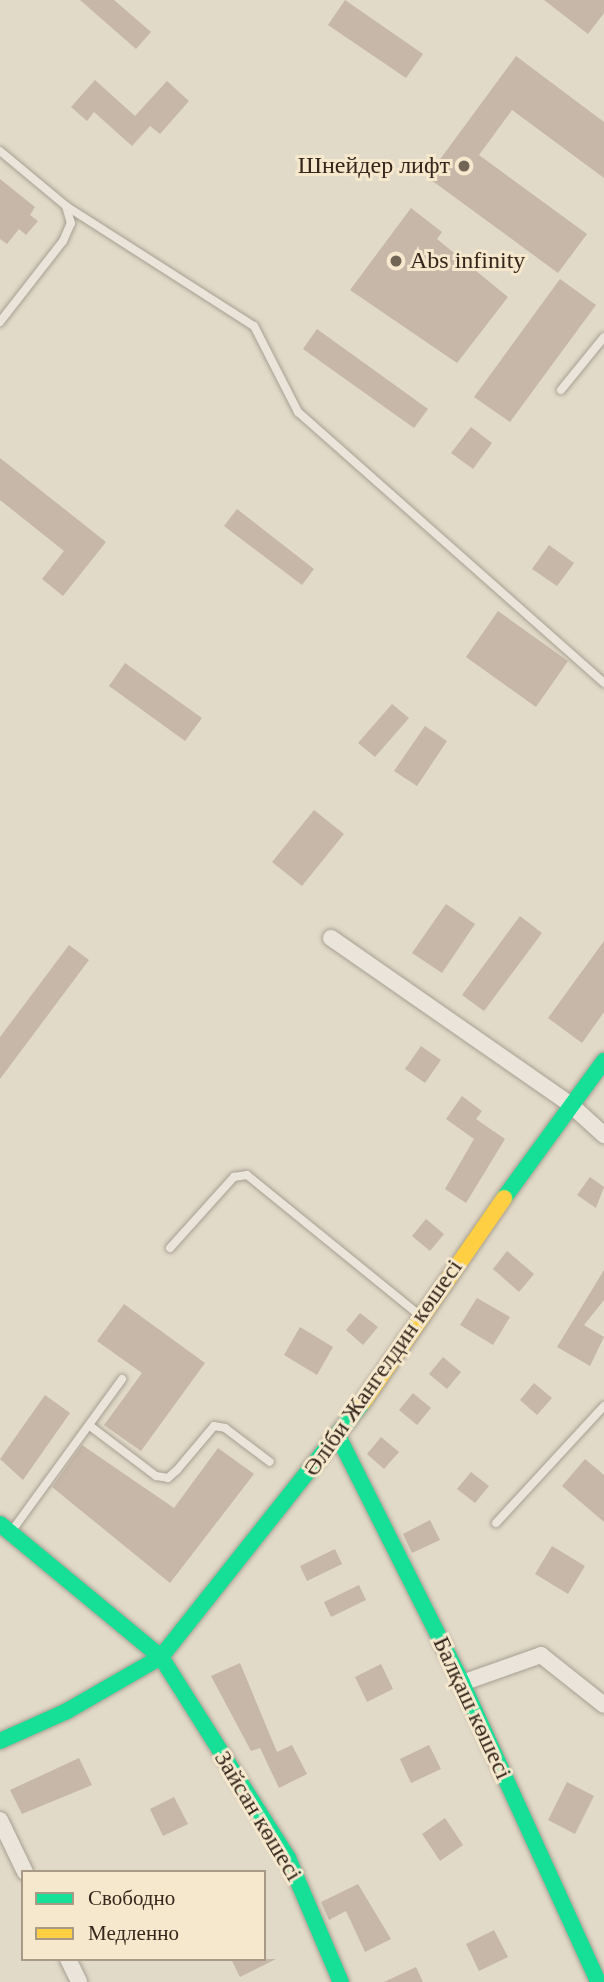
<!DOCTYPE html>
<html>
<head>
<meta charset="utf-8">
<style>
  body { margin:0 }
  #map { position:relative; width:604px; height:1982px; overflow:hidden; background:#e2dac8; font-family:Georgia,serif }
  div>[style] { position:absolute }
  .building>* { inset:0; background:#c6b7a9 }
  .roads { filter:drop-shadow(0 0 2px #a79f92) drop-shadow(0 0 2px #a79f92) }
  .lane>* { height:8px; margin:-4px; padding:0 4px; transform-origin:4px; border-radius:4px; background:#eae4da }
  .street>* { height:16px; margin:-8px; padding:0 8px; transform-origin:8px; border-radius:8px; background:#eae4da }
  .fast>* { height:16px; margin:-8px; padding:0 8px; transform-origin:8px; border-radius:8px; background:#16e098 }
  .slow>* { height:16px; margin:-8px; padding:0 8px; transform-origin:8px; border-radius:8px; background:#ffcf43 }
  .dots>* { width:19px; height:19px; translate:-50% -50%; box-sizing:border-box; border:4px solid #f5e8cd; border-radius:50% }
  span { translate:-50% -50%; white-space:nowrap; text-align:center; line-height:1.15; -webkit-text-stroke:6px #f5e8cd; paint-order:stroke }
  .poi-label { font-size:24px; color:#34261b }
  .right { translate:-100% -50%; text-align:right }
  .left { translate:0 -50%; text-align:left }
  .street-label { font-size:24px; color:#34261b }
  .legend { position:absolute; left:21px; top:1870px; width:245px; height:91px; box-sizing:border-box; background:#f5e8cd; border:2px solid #a89a86; margin:0; padding:9px 12px; list-style:none; font-size:21px; color:#34261b }
  .legend li { display:flex; align-items:center; gap:14px; height:35px }
  .legend b { width:35px; border:2px solid #a89a86 }
</style>
</head>
<body>
<div id="map">
  <div class="building">
    <i style="clip-path:polygon(80px 0,114px 0,151px 32px,136px 49px)"></i>
    <i style="clip-path:polygon(345px 0,423px 54px,406px 78px,328px 25px)"></i>
    <i style="clip-path:polygon(544px 0,604px 0,604px 13px,588px 34px)"></i>
    <i style="clip-path:polygon(516px 56px,604px 122px,604px 178px,512px 110px,479px 155px,587px 234px,558px 273px,427px 177px)"></i>
    <i style="clip-path:polygon(95px 80px,135px 116px,167px 81px,189px 101px,160px 134px,150px 126px,132px 146px,94px 112px,87px 121px,71px 107px)"></i>
    <i style="clip-path:polygon(0 179px,35px 207px,30px 215px,38px 221px,26px 235px,19px 229px,7px 244px,0 239px)"></i>
    <i style="clip-path:polygon(411px 208px,442px 232px,437px 239px,508px 297px,457px 363px,350px 290px)"></i>
    <i style="clip-path:polygon(560px 279px,596px 305px,510px 422px,474px 397px)"></i>
    <i style="clip-path:polygon(317px 329px,428px 409px,414px 428px,303px 349px)"></i>
    <i style="clip-path:polygon(471px 427px,492px 443px,473px 469px,451px 453px)"></i>
    <i style="clip-path:polygon(0 458px,106px 542px,63px 596px,42px 579px,64px 551px,0 500px)"></i>
    <i style="clip-path:polygon(237px 509px,314px 569px,302px 585px,224px 526px)"></i>
    <i style="clip-path:polygon(549px 545px,574px 563px,557px 586px,532px 569px)"></i>
    <i style="clip-path:polygon(498px 611px,568px 661px,536px 707px,466px 657px)"></i>
    <i style="clip-path:polygon(125px 663px,202px 718px,185px 741px,109px 686px)"></i>
    <i style="clip-path:polygon(392px 704px,409px 718px,375px 757px,358px 743px)"></i>
    <i style="clip-path:polygon(425px 726px,447px 741px,417px 786px,394px 771px)"></i>
    <i style="clip-path:polygon(314px 810px,344px 834px,302px 886px,272px 862px)"></i>
    <i style="clip-path:polygon(446px 904px,475px 924px,442px 973px,412px 953px)"></i>
    <i style="clip-path:polygon(520px 916px,542px 933px,484px 1011px,462px 995px)"></i>
    <i style="clip-path:polygon(604px 941px,604px 1012px,582px 1043px,548px 1018px)"></i>
    <i style="clip-path:polygon(69px 945px,89px 960px,0 1079px,0 1037px)"></i>
    <i style="clip-path:polygon(421px 1046px,441px 1060px,425px 1083px,405px 1069px)"></i>
    <i style="clip-path:polygon(462px 1096px,482px 1111px,476px 1119px,505px 1139px,466px 1203px,445px 1189px,474px 1139px,446px 1119px)"></i>
    <i style="clip-path:polygon(590px 1177px,604px 1187px,596px 1208px,577px 1195px)"></i>
    <i style="clip-path:polygon(426px 1219px,444px 1234px,430px 1251px,412px 1236px)"></i>
    <i style="clip-path:polygon(507px 1251px,534px 1274px,519px 1292px,493px 1269px)"></i>
    <i style="clip-path:polygon(604px 1270px,604px 1300px,584px 1325px,604px 1337px,590px 1366px,557px 1347px)"></i>
    <i style="clip-path:polygon(477px 1298px,510px 1317px,493px 1345px,460px 1325px)"></i>
    <i style="clip-path:polygon(124px 1304px,205px 1363px,141px 1451px,104px 1425px,142px 1373px,97px 1341px)"></i>
    <i style="clip-path:polygon(360px 1313px,378px 1327px,363px 1345px,346px 1330px)"></i>
    <i style="clip-path:polygon(300px 1327px,333px 1347px,317px 1375px,284px 1355px)"></i>
    <i style="clip-path:polygon(443px 1357px,461px 1372px,447px 1389px,429px 1374px)"></i>
    <i style="clip-path:polygon(534px 1383px,552px 1398px,537px 1415px,520px 1400px)"></i>
    <i style="clip-path:polygon(413px 1393px,431px 1408px,417px 1425px,399px 1410px)"></i>
    <i style="clip-path:polygon(45px 1395px,70px 1413px,23px 1480px,0 1459px)"></i>
    <i style="clip-path:polygon(381px 1437px,399px 1452px,384px 1469px,367px 1454px)"></i>
    <i style="clip-path:polygon(82px 1445px,174px 1508px,218px 1448px,254px 1474px,170px 1583px,52px 1487px)"></i>
    <i style="clip-path:polygon(585px 1459px,604px 1475px,604px 1522px,562px 1486px)"></i>
    <i style="clip-path:polygon(471px 1472px,489px 1486px,475px 1503px,457px 1489px)"></i>
    <i style="clip-path:polygon(430px 1520px,440px 1540px,412px 1553px,403px 1534px)"></i>
    <i style="clip-path:polygon(552px 1546px,585px 1566px,568px 1594px,535px 1574px)"></i>
    <i style="clip-path:polygon(335px 1549px,342px 1564px,307px 1581px,300px 1566px)"></i>
    <i style="clip-path:polygon(359px 1585px,366px 1600px,331px 1617px,324px 1602px)"></i>
    <i style="clip-path:polygon(240px 1663px,277px 1752px,292px 1745px,307px 1774px,279px 1788px,260px 1748px,251px 1751px,211px 1676px)"></i>
    <i style="clip-path:polygon(381px 1664px,393px 1689px,367px 1702px,355px 1677px)"></i>
    <i style="clip-path:polygon(429px 1745px,441px 1769px,411px 1783px,400px 1759px)"></i>
    <i style="clip-path:polygon(79px 1758px,92px 1785px,22px 1814px,10px 1790px)"></i>
    <i style="clip-path:polygon(567px 1782px,594px 1796px,575px 1834px,548px 1820px)"></i>
    <i style="clip-path:polygon(174px 1797px,188px 1824px,163px 1836px,150px 1809px)"></i>
    <i style="clip-path:polygon(445px 1818px,463px 1845px,440px 1861px,422px 1834px)"></i>
    <i style="clip-path:polygon(358px 1884px,391px 1939px,365px 1952px,346px 1911px,329px 1920px,321px 1902px)"></i>
    <i style="clip-path:polygon(494px 1930px,508px 1957px,479px 1971px,466px 1944px)"></i>
    <i style="clip-path:polygon(231px 1959px,276px 1959px,240px 1977px)"></i>
    <i style="clip-path:polygon(416px 1967px,423px 1982px,384px 1982px)"></i>
  </div>
  <div class="roads">
    <div class="lane">
      <i style="left:0;top:151px;width:86px;rotate:39.8deg"></i>
      <i style="left:66px;top:206px;width:18px;rotate:74deg"></i>
      <i style="left:71px;top:223px;width:20px;rotate:114deg"></i>
      <i style="left:63px;top:241px;width:103px;rotate:127.9deg"></i>
      <i style="left:66px;top:206px;width:223px;rotate:32.6deg"></i>
      <i style="left:254px;top:326px;width:97px;rotate:62.9deg"></i>
      <i style="left:298px;top:412px;width:409px;rotate:41.5deg"></i>
      <i style="left:561px;top:390px;width:68px;rotate:-50.9deg"></i>
      <i style="left:170px;top:1248px;width:96px;rotate:-48deg"></i>
      <i style="left:234px;top:1177px;width:13px;rotate:-9deg"></i>
      <i style="left:247px;top:1175px;width:219px;rotate:39.1deg"></i>
      <i style="left:90px;top:1426px;width:83px;rotate:37.1deg"></i>
      <i style="left:156px;top:1476px;width:12px;rotate:9deg"></i>
      <i style="left:168px;top:1478px;width:12px;rotate:-42deg"></i>
      <i style="left:177px;top:1470px;width:57px;rotate:-49.9deg"></i>
      <i style="left:214px;top:1426px;width:11px;rotate:10deg"></i>
      <i style="left:225px;top:1428px;width:56px;rotate:37.1deg"></i>
      <i style="left:496px;top:1523px;width:159px;rotate:-47.3deg"></i>
      <i style="left:11px;top:1532px;width:189px;rotate:-54deg"></i>
    </div>
    <div class="street">
      <i style="left:331px;top:938px;width:292px;rotate:34.8deg"></i>
      <i style="left:571px;top:1105px;width:45px;rotate:42.3deg"></i>
      <i style="left:462px;top:1683px;width:84px;rotate:-19.5deg"></i>
      <i style="left:541px;top:1655px;width:80px;rotate:38.4deg"></i>
      <i style="left:0;top:1820px;width:58px;rotate:64.3deg"></i>
      <i style="left:68px;top:1959px;width:25px;rotate:64deg"></i>
    </div>
    <div class="fast">
      <i style="left:504px;top:1198px;width:170px;rotate:-53.9deg"></i>
      <i style="left:339px;top:1438px;width:274px;rotate:63.3deg"></i>
      <i style="left:462px;top:1683px;width:328px;rotate:65.5deg"></i>
      <i style="left:0;top:1524px;width:209px;rotate:39.6deg"></i>
      <i style="left:161px;top:1657px;width:238px;rotate:57.7deg"></i>
      <i style="left:288px;top:1858px;width:135px;rotate:66.9deg"></i>
      <i style="left:0;top:1741px;width:73px;rotate:-24.1deg"></i>
      <i style="left:67px;top:1711px;width:108px;rotate:-29.9deg"></i>
      <i style="left:161px;top:1657px;width:325px;rotate:-51.6deg"></i>
    </div>
    <div class="slow">
      <i style="left:363px;top:1402px;width:248px;rotate:-55.3deg"></i>
    </div>
  </div>
  <div class="dots">
    <i style="left:464px;top:166px;background:#716558"></i>
    <i style="left:396px;top:261px;background:#716558"></i>
  </div>
  <div class="poi-label">
    <span class="right" style="left:450px;top:166px">Шнейдер лифт</span>
    <span class="left" style="left:410px;top:261px">Abs infinity</span>
  </div>
  <div class="street-label">
    <span style="left:383px;top:1368px;rotate:-55deg">Әліби Жангелдин көшесі</span>
    <span style="left:472px;top:1708px;rotate:65deg">Балқаш көшесі</span>
    <span style="left:258px;top:1816px;rotate:59deg">Зайсан көшесі</span>
  </div>
  <ul class="legend">
  <li><b style="height:9px;background:#16e098"></b>Свободно</li>
  <li><b style="height:9px;background:#ffcf43"></b>Медленно</li>
  </ul>
</div>
</body>
</html>
